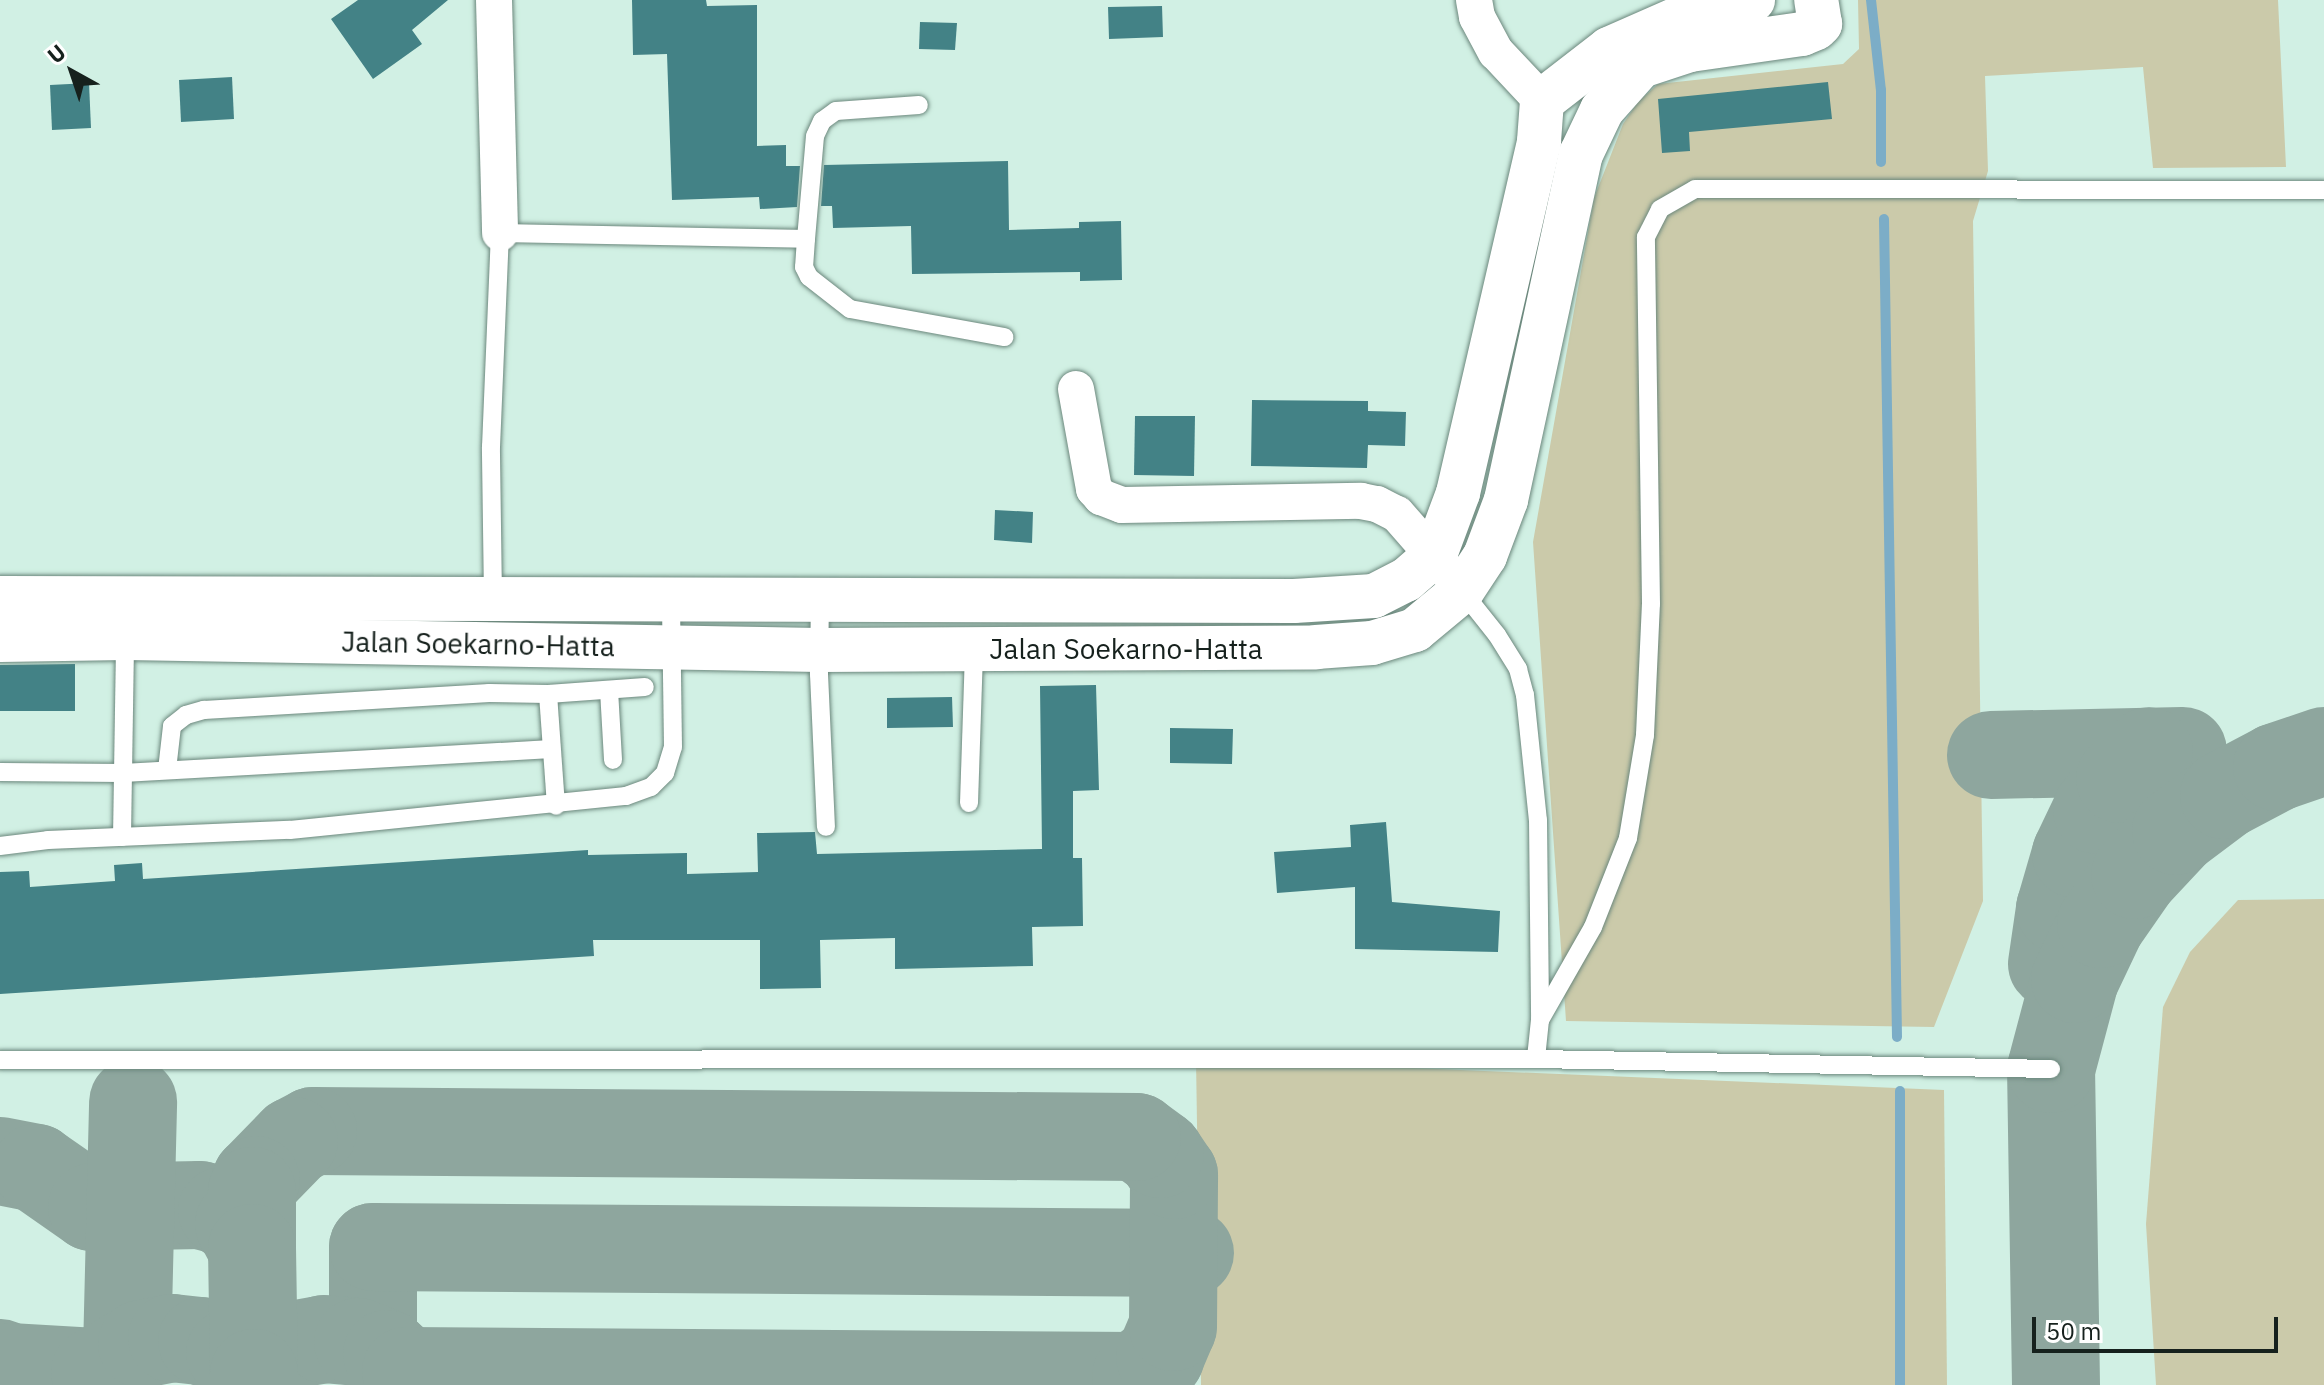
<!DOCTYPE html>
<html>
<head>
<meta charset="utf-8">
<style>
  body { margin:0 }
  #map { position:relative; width:2324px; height:1385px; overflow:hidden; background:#d1f0e4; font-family:"IBM Plex Sans",sans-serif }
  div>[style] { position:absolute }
  .green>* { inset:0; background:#cbcaaa }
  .stream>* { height:10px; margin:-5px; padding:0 5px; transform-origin:5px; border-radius:5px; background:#7cadc7 }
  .taxiway>* { height:88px; margin:-44px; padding:0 44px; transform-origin:44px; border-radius:44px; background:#8ea69e }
  .building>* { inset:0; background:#438286 }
  .roads { filter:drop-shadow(0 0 2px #6b877c) drop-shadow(0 0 2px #6b877c) }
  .lane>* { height:18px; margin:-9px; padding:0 9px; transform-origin:9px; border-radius:9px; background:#fff }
  .street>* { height:36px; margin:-18px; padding:0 18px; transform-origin:18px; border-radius:18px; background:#fff }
  .highway>* { height:44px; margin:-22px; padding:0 22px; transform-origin:22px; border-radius:22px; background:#fff }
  span { translate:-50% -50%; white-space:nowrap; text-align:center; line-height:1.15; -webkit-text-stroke:6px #fff; paint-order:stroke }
  .street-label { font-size:28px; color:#16211d }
  .north { position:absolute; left:32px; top:32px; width:80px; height:80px; -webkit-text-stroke:6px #fff; paint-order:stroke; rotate:320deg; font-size:22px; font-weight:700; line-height:32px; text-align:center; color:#16211d }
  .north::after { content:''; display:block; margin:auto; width:28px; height:36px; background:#16211d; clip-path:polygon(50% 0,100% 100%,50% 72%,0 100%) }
  .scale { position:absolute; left:2032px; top:1317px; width:246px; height:36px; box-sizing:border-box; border:4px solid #16211d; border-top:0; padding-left:10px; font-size:24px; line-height:28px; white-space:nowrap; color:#16211d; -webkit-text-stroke:6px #fff; paint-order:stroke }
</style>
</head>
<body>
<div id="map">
  <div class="green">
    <i style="clip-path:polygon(1858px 0,2278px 0,2286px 167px,2153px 168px,2143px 67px,1985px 76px,1988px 171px,1973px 221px,1983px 901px,1934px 1027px,1566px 1021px,1533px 542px,1594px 198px,1623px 124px,1638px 102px,1658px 84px,1843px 64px,1859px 49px)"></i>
    <i style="clip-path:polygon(2324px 899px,2324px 1385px,2156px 1385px,2146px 1224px,2163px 1007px,2190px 952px,2238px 900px)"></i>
    <i style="clip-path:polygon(1196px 1059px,1944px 1090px,1947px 1385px,1201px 1385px)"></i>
  </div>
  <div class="stream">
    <i style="left:1871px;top:0;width:91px;rotate:83.7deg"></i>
    <i style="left:1881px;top:90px;width:72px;rotate:90deg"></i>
    <i style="left:1884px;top:219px;width:818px;rotate:89.09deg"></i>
    <i style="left:1900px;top:1385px;width:294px;rotate:-90deg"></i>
  </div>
  <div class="taxiway">
    <i style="left:1991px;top:755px;width:192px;rotate:-1.2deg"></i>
    <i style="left:2052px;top:964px;width:56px;rotate:-81.7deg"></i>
    <i style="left:2060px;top:909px;width:57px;rotate:-73.8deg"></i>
    <i style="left:2076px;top:854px;width:49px;rotate:-64.5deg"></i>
    <i style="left:2097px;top:810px;width:39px;rotate:-53deg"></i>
    <i style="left:2120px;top:779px;width:40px;rotate:-44deg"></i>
    <i style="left:0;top:1161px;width:37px;rotate:11deg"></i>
    <i style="left:36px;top:1168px;width:68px;rotate:34.9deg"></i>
    <i style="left:92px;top:1207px;width:108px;rotate:-1.1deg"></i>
    <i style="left:200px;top:1205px;width:23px;rotate:15deg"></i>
    <i style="left:222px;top:1211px;width:21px;rotate:37deg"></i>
    <i style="left:239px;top:1224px;width:27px;rotate:62deg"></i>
    <i style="left:373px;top:1349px;width:102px;rotate:-90deg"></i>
    <i style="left:373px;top:1247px;width:817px;rotate:0.42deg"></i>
    <i style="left:127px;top:1352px;width:250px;rotate:-88.6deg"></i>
    <i style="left:0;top:1363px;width:10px;rotate:24deg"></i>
    <i style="left:9px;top:1367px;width:86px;rotate:3.3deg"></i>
    <i style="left:95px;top:1372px;width:55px;rotate:-30.8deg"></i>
    <i style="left:142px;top:1344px;width:31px;rotate:-11deg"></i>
    <i style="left:172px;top:1338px;width:30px;rotate:6deg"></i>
    <i style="left:202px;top:1341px;width:30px;rotate:23deg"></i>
    <i style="left:230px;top:1353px;width:31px;rotate:40deg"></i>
    <i style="left:254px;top:1373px;width:21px;rotate:-45deg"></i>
    <i style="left:269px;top:1358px;width:31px;rotate:-27deg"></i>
    <i style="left:297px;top:1344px;width:27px;rotate:-10deg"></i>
    <i style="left:324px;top:1339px;width:34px;rotate:5deg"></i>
    <i style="left:358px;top:1342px;width:31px;rotate:22deg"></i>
    <i style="left:387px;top:1354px;width:25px;rotate:42deg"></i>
    <i style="left:406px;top:1371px;width:730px;rotate:0.39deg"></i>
    <i style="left:1136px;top:1376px;width:31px;rotate:-38deg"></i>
    <i style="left:1160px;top:1357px;width:33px;rotate:-67deg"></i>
    <i style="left:1173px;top:1327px;width:152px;rotate:-89.6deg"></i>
    <i style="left:1174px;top:1175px;width:25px;rotate:-124deg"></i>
    <i style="left:1160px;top:1154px;width:29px;rotate:-144deg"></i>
    <i style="left:1137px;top:1137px;width:824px;rotate:-179.58deg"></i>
    <i style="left:313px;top:1131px;width:21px;rotate:152deg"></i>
    <i style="left:294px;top:1141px;width:54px;rotate:134.3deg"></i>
    <i style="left:256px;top:1180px;width:12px;rotate:110deg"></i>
    <i style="left:252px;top:1191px;width:57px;rotate:90deg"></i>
    <i style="left:252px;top:1248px;width:125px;rotate:89.1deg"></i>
    <i style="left:254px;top:1373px;width:12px;rotate:90deg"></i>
    <i style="left:2056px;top:1385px;width:316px;rotate:-90.9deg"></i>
    <i style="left:2051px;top:1069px;width:93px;rotate:-75.1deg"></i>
    <i style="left:2075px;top:979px;width:61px;rotate:-64.7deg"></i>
    <i style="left:2101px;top:924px;width:60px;rotate:-55.2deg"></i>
    <i style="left:2135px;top:875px;width:60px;rotate:-47deg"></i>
    <i style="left:2176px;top:831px;width:60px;rotate:-36.9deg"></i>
    <i style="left:2224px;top:795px;width:60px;rotate:-27.8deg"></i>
    <i style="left:2277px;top:767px;width:50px;rotate:-18.8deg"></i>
  </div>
  <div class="building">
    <i style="clip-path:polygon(358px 0,448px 0,412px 30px,422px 44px,373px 79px,331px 19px)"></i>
    <i style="clip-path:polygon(632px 0,706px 0,707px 6px,757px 5px,757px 146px,786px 145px,786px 166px,800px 166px,797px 207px,760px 209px,759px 197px,672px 200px,667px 54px,633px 55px)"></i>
    <i style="clip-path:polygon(1162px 6px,1163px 37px,1109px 39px,1108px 7px)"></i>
    <i style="clip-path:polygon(920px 22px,957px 23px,955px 50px,919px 49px)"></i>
    <i style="clip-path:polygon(232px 77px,234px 119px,181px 122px,179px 80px)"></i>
    <i style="clip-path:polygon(1828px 82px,1832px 119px,1689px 132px,1690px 151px,1662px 153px,1658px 99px)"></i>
    <i style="clip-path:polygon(89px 83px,91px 128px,52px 130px,50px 85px)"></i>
    <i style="clip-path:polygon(1008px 161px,1009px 230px,1079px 228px,1079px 222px,1121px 221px,1122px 280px,1080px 281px,1080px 272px,912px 274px,911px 226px,833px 228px,832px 206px,821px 206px,824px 165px)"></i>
    <i style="clip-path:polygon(1252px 400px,1368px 401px,1368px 411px,1406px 412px,1405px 446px,1368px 445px,1367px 468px,1251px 466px)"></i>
    <i style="clip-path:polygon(1135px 416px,1195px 416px,1194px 476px,1134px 475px)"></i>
    <i style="clip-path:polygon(995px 510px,1033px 512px,1032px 543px,994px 540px)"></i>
    <i style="clip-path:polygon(75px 664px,75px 711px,0 711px,0 665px)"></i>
    <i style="clip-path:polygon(1096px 685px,1099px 790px,1073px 791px,1073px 858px,1082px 858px,1083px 926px,1032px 927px,1033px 966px,895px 969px,895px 938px,820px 940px,821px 988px,760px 989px,760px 940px,593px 940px,594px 956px,0 994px,0 872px,29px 871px,30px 887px,115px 881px,114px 865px,142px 863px,143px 879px,588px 850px,588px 855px,687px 853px,687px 874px,758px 872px,757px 833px,815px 832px,817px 854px,1042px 849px,1040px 686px)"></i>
    <i style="clip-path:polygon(952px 697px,953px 727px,887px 728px,887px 698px)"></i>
    <i style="clip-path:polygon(1170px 728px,1233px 729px,1232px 764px,1170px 763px)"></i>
    <i style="clip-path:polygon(1386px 822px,1392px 902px,1500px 911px,1498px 952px,1355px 949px,1355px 887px,1277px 893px,1274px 852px,1351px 847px,1350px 825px)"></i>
  </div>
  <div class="roads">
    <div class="lane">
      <i style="left:806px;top:239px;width:103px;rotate:-85deg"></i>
      <i style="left:815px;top:136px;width:17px;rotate:-65deg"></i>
      <i style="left:822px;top:121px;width:17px;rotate:-36deg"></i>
      <i style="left:836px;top:111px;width:83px;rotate:-4.1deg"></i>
      <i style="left:1462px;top:591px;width:56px;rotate:51.5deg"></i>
      <i style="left:1497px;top:635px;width:40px;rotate:58deg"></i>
      <i style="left:1518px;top:669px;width:27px;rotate:75deg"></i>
      <i style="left:1525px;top:695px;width:126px;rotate:84.1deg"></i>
      <i style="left:1538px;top:820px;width:200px;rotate:89.4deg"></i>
      <i style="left:1540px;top:1020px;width:39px;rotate:96deg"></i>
      <i style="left:493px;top:598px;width:151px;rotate:-90.8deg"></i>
      <i style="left:491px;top:447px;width:214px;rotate:-87.6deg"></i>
      <i style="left:500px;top:233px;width:306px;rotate:1.1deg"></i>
      <i style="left:806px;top:239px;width:28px;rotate:94deg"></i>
      <i style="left:804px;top:267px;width:11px;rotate:63deg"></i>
      <i style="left:809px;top:277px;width:52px;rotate:38deg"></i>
      <i style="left:850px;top:309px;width:157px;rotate:10.3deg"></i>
      <i style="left:820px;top:598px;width:76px;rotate:90.8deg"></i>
      <i style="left:819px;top:674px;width:153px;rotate:87.4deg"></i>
      <i style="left:609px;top:690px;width:70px;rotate:86.7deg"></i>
      <i style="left:548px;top:694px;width:97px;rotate:-4.1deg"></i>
      <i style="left:167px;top:770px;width:44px;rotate:-83.5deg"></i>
      <i style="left:172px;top:726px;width:18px;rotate:-38deg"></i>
      <i style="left:186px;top:715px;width:19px;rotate:-16deg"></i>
      <i style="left:204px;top:710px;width:286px;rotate:-3.4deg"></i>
      <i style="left:489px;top:693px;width:59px;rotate:1deg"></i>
      <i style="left:548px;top:694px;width:112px;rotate:85.9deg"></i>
      <i style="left:0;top:772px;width:123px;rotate:0.5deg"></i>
      <i style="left:123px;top:773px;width:429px;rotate:-3.2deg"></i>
      <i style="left:969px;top:803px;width:154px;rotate:-88.1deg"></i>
      <i style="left:122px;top:837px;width:201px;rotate:-89.1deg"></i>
      <i style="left:0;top:846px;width:48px;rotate:-7.1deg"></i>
      <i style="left:48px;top:840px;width:242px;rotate:-2.4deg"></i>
      <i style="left:290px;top:830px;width:338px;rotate:-5.8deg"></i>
      <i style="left:626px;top:796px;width:27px;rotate:-20deg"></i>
      <i style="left:651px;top:787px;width:20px;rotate:-45deg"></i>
      <i style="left:665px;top:773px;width:27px;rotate:-73deg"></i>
      <i style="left:673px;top:747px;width:149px;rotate:-90.8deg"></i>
      <i style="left:1540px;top:1020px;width:107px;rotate:-60.3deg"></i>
      <i style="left:1593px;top:927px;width:96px;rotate:-68.5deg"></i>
      <i style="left:1628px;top:838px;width:104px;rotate:-80.6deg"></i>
      <i style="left:1645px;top:735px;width:131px;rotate:-87.4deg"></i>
      <i style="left:1651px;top:604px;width:367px;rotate:-90.8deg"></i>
      <i style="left:1646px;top:237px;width:31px;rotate:-63deg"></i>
      <i style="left:1660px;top:209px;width:40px;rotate:-29.7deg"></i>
      <i style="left:1695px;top:189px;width:629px;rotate:0.09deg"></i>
      <i style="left:0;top:1060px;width:1536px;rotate:-0.04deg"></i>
      <i style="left:1536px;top:1059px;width:515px;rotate:1.11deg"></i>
    </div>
    <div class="street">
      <i style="left:494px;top:0;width:233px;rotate:88.5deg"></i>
      <i style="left:1474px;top:0;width:17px;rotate:80deg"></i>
      <i style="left:1477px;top:17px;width:40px;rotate:62deg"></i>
      <i style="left:1496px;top:52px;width:67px;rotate:46.8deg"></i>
      <i style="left:1076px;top:389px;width:102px;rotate:79.8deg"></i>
      <i style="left:1094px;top:489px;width:11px;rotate:49deg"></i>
      <i style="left:1101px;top:497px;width:22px;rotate:21deg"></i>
      <i style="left:1122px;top:505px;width:239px;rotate:-1deg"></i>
      <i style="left:1361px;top:501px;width:16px;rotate:11deg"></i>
      <i style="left:1377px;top:504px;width:22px;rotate:27deg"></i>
      <i style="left:1397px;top:514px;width:77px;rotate:48.7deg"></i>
    </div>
    <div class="highway">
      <i style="left:0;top:598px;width:1294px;rotate:0.13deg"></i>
      <i style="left:1294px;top:601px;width:80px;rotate:-3.6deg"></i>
      <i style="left:1374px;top:596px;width:36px;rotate:-27deg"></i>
      <i style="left:1406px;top:580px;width:38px;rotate:-41deg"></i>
      <i style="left:1435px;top:555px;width:66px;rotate:-69.6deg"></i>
      <i style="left:1458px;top:493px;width:361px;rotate:-77deg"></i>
      <i style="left:1539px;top:141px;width:40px;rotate:-85.7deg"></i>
      <i style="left:1542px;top:101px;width:85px;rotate:-37.8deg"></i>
      <i style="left:1609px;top:49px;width:97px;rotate:-23.7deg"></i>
      <i style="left:1698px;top:10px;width:56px;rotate:-10.3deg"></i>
      <i style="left:0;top:640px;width:126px;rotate:-0.9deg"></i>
      <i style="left:126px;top:638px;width:694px;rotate:0.99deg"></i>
      <i style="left:820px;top:650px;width:496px;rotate:-0.3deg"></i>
      <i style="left:1316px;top:647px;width:56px;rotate:-4.1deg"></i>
      <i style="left:1372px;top:643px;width:45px;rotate:-16.8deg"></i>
      <i style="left:1415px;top:630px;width:61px;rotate:-39.7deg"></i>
      <i style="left:1462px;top:591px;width:42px;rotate:-56.7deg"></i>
      <i style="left:1485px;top:556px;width:60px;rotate:-69.4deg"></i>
      <i style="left:1506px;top:500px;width:354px;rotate:-77.8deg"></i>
      <i style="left:1581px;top:154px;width:49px;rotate:-64.5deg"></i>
      <i style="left:1602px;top:110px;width:59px;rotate:-48.4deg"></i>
      <i style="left:1641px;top:66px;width:52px;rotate:-18.1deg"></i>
      <i style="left:1690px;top:50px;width:113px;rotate:-8.1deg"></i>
      <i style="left:1802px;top:34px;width:15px;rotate:-23deg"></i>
      <i style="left:1816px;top:28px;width:6px;rotate:-45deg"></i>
      <i style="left:1820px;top:24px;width:24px;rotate:-99deg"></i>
    </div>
  </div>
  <div class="street-label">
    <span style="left:478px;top:644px;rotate:1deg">Jalan Soekarno-Hatta</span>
    <span style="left:1126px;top:649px">Jalan Soekarno-Hatta</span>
  </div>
  <div class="north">U</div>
  <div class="scale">50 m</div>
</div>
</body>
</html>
